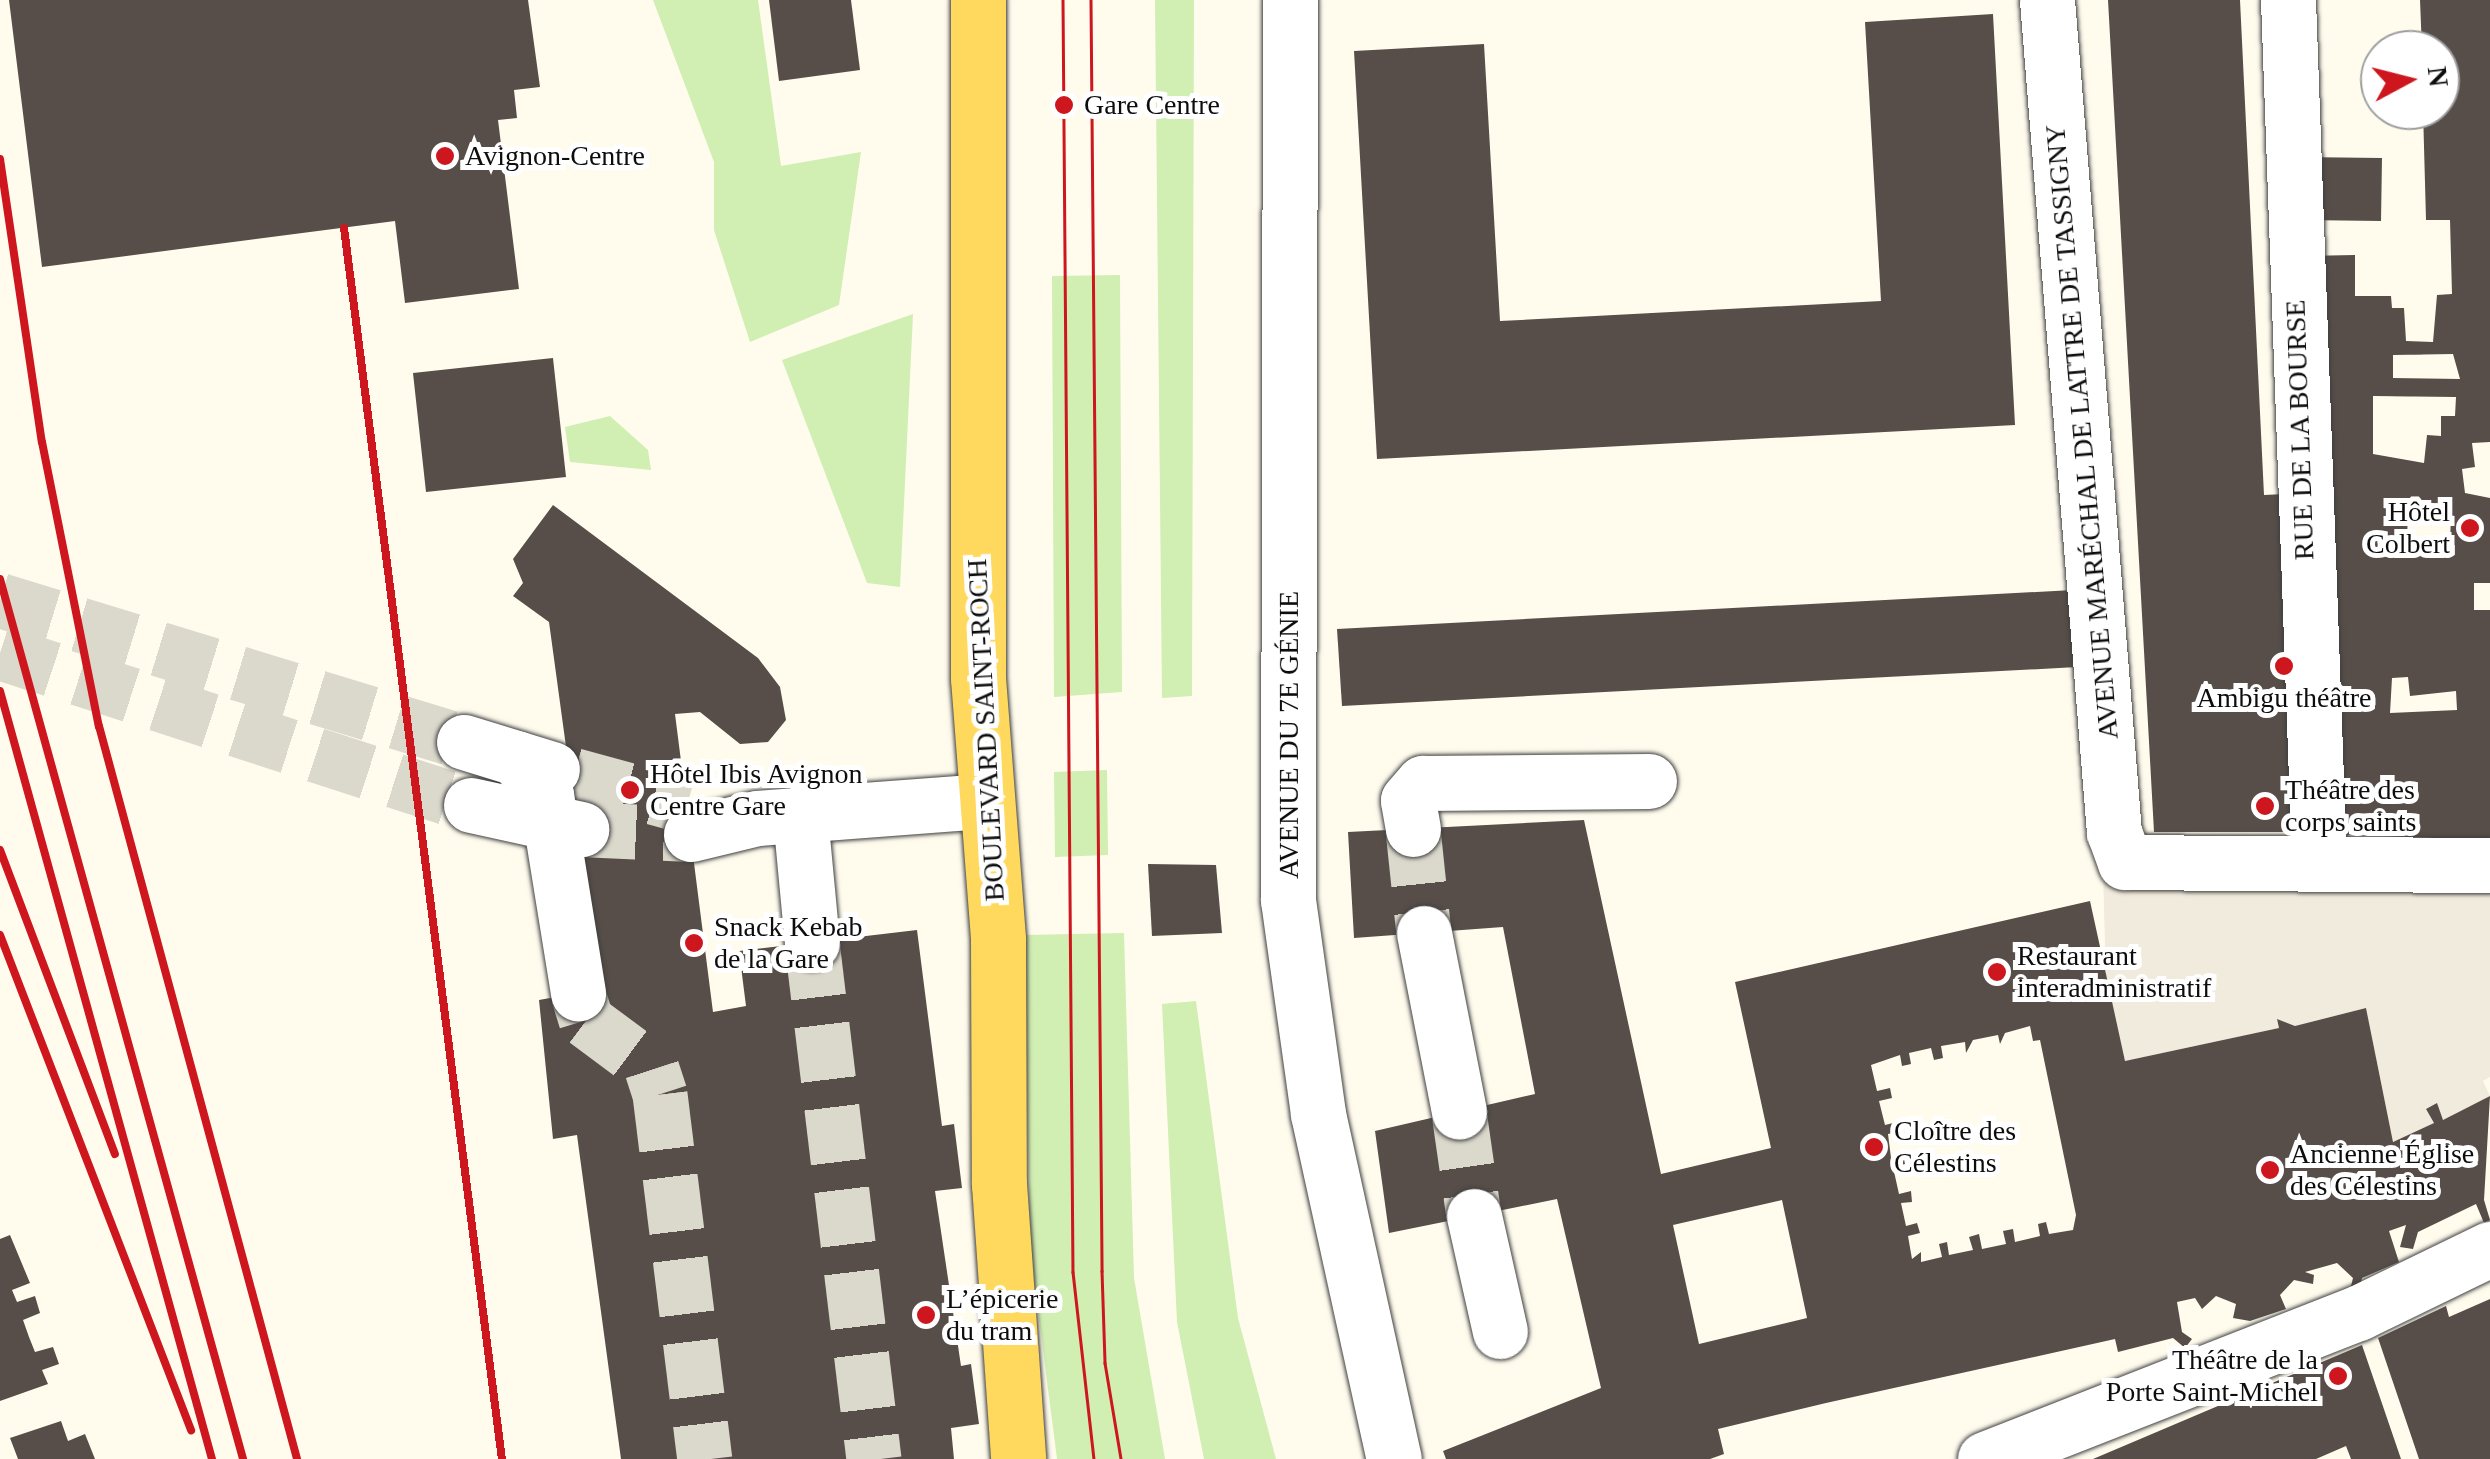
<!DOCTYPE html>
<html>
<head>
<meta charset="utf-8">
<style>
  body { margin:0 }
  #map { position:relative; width:2490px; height:1459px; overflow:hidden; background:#fffcee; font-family:Georgia,serif }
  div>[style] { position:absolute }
  .green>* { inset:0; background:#d1eeb3 }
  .plaza>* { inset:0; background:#f0ebdc }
  .building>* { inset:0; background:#574e49 }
  .minor-tunnel>* { height:55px; margin-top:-27.5px; transform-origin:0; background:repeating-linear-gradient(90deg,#dbd8cc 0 55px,transparent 0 83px) }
  .roads { filter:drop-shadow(0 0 2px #404040) drop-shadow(0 0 2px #404040) }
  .minor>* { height:55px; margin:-27.5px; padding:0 27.5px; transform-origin:27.5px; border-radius:27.5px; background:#fff }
  .major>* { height:55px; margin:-27.5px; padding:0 27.5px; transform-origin:27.5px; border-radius:27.5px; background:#ffd85e }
  .tram>* { height:2.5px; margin:-1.25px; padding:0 1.25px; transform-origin:1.25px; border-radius:1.25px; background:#cd161e }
  .rail>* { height:8px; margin:-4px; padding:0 4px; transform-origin:4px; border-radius:4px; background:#cd161e }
  .dots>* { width:28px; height:28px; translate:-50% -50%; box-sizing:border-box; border:5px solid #fff; border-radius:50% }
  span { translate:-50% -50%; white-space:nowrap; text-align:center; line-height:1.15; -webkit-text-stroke:10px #fff; paint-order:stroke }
  .poi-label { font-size:28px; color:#0d0d0d }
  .left { translate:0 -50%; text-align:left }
  .right { translate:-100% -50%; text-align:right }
  .street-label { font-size:28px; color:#0d0d0d }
  .north { position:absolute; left:2360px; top:30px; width:100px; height:100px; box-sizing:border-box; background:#fff; border:2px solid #9e9e9e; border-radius:50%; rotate:83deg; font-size:28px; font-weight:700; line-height:40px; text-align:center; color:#0d0d0d }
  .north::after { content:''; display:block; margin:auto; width:35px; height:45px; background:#cd161e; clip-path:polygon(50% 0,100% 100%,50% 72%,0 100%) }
</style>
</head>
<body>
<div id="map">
  <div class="green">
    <i style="clip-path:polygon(653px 0,758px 0,781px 166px,861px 152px,839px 305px,750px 342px,714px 230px,714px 162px)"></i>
    <i style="clip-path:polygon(1155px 0,1194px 0,1192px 696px,1162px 698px)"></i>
    <i style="clip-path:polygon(1120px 275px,1122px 692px,1054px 697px,1052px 276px)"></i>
    <i style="clip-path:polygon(913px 314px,900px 587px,867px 583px,782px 360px)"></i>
    <i style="clip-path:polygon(610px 416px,648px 450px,651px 470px,570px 462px,565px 427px)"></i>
    <i style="clip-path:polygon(1107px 770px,1108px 855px,1055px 857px,1054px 772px)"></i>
    <i style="clip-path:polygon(1124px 933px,1134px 1278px,1165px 1459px,1057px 1459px,1030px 1249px,1024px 935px)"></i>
    <i style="clip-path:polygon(1196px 1001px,1238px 1318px,1276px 1459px,1204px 1459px,1177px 1322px,1162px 1004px)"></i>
  </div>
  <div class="plaza">
    <i style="clip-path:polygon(2114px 832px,2490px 840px,2490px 1077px,2483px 1081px,2490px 1096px,2443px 1120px,2436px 1104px,2426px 1109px,2434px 1123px,2393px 1142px,2366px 1008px,2295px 1026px,2277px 1019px,2279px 1028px,2125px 1061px,2106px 981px,2102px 835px)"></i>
  </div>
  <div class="building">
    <i style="clip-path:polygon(9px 0,528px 0,540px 87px,514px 90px,517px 118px,498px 120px,519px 289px,405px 303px,395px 221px,42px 267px)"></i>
    <i style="clip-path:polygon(769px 0,851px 0,860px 70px,779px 81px)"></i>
    <i style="clip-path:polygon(2108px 0,2240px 0,2264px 495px,2285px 494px,2302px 832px,2154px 832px)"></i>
    <i style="clip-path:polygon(evenodd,2420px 0,2490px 0,2490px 442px,2472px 443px,2475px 467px,2462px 469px,2465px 493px,2490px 498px,2490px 583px,2474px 583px,2474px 610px,2490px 610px,2490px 840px,2327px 834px,2303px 256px,2355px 255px,2355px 296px,2391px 296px,2392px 308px,2404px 308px,2406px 341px,2433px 342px,2437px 295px,2452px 294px,2450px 220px,2426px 220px,2423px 110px,2440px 110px,2440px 50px,2422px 50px,2420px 0,2453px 354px,2460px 379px,2393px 378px,2393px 355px,2453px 354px,2420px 0,2373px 396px,2456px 397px,2455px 416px,2441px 416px,2441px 436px,2427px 435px,2424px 463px,2373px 454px,2373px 396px,2420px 0,2408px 506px,2451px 511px,2450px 547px,2407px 545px,2408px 506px,2420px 0,2408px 677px,2410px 696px,2456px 691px,2457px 710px,2390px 713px,2392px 678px,2408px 677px)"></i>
    <i style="clip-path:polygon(1993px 14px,2015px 425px,1377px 459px,1354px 51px,1484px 44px,1500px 321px,1881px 301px,1865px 22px)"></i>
    <i style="clip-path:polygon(2300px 157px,2382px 158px,2381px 221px,2302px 220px)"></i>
    <i style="clip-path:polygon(553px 358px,566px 477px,426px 492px,413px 373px)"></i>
    <i style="clip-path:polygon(553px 505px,758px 658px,780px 687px,786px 720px,768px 742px,740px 744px,700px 712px,675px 714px,713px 1012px,746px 1006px,739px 951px,917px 930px,942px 1126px,954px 1124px,962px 1188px,935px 1191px,961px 1366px,971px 1364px,979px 1424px,951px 1428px,954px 1459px,621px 1459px,579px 1150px,577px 1135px,553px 1139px,539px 1000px,599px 989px,549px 622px,513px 596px,523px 583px,513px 559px)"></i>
    <i style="clip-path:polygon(2073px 590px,2077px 667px,1342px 706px,1337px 629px)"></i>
    <i style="clip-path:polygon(evenodd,1584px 820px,1661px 1174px,1771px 1148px,1735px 982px,2090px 901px,2125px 1061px,2279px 1028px,2277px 1019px,2295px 1026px,2366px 1008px,2393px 1142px,2434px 1123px,2426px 1109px,2437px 1103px,2443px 1120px,2490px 1096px,2484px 1200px,2490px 1220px,2484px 1223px,2476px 1204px,2418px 1232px,2413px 1249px,2400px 1247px,2406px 1225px,2389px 1231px,2399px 1262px,2362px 1278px,2359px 1291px,2350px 1290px,2353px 1278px,2337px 1263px,2305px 1272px,2314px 1275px,2313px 1284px,2294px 1280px,2280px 1295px,2286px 1309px,2250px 1321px,2233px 1318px,2236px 1304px,2216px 1296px,2202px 1309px,2195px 1298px,2177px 1302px,2182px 1332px,2192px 1339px,2185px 1348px,2173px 1338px,2118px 1352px,2115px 1339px,1826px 1403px,1718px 1429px,1724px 1454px,1710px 1459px,1446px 1459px,1443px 1451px,1601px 1388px,1557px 1199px,1389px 1233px,1375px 1131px,1535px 1094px,1503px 927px,1354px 938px,1348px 832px,1584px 820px,2030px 1026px,2033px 1041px,2040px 1040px,2076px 1215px,2073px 1230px,2049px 1234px,2046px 1222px,2038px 1224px,2040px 1236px,2015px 1242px,2013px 1229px,2003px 1231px,2006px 1244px,1982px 1249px,1979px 1234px,1969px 1237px,1973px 1250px,1949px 1255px,1947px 1242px,1939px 1244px,1942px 1257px,1921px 1262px,1921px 1252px,1912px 1259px,1908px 1236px,1920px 1233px,1917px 1223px,1906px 1226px,1901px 1203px,1912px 1202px,1911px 1191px,1899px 1194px,1893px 1167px,1905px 1164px,1903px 1155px,1891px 1158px,1888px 1134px,1898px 1132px,1897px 1122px,1885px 1125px,1879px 1101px,1892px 1098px,1890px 1088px,1877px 1091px,1871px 1065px,1900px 1055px,1902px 1066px,1911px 1064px,1909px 1053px,1931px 1048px,1934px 1060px,1943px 1058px,1941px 1046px,1965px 1042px,1966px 1053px,1973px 1040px,1998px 1035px,2000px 1044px,2005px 1033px,2030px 1026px,1584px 820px,1782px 1200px,1807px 1318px,1699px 1344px,1673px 1225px,1782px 1200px)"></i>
    <i style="clip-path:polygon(1148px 864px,1216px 865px,1222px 933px,1152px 936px)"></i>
    <i style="clip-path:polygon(10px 1235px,30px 1283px,12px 1290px,17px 1302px,35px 1296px,40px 1313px,23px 1320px,29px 1337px,35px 1352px,53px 1347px,59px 1364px,42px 1370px,48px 1384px,0 1401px,0 1239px)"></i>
    <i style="clip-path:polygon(2490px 1299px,2490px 1459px,2419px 1459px,2378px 1338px,2446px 1306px,2449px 1317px)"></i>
    <i style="clip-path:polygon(2362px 1345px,2401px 1459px,2351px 1459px,2346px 1446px,2316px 1459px,2093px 1459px)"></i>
    <i style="clip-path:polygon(61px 1421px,68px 1441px,85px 1434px,95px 1459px,18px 1459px,10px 1438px)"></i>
  </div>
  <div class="minor-tunnel">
    <i style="left:0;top:600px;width:485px;rotate:17deg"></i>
    <i style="left:0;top:652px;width:495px;rotate:18deg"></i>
    <i style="left:574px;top:775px;width:117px;rotate:15.3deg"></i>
    <i style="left:581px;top:829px;width:110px;rotate:2.6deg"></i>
    <i style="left:1413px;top:829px;width:105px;rotate:84deg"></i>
    <i style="left:812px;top:942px;width:521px;rotate:83.16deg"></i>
    <i style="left:578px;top:993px;width:28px;rotate:73deg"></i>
    <i style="left:586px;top:1020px;width:82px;rotate:36.6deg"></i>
    <i style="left:652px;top:1069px;width:26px;rotate:72deg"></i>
    <i style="left:660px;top:1094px;width:368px;rotate:83deg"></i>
    <i style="left:1459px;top:1112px;width:105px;rotate:81.8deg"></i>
  </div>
  <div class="roads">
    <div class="minor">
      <i style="left:1290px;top:0;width:900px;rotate:90.13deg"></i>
      <i style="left:1288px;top:900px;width:216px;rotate:82deg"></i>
      <i style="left:1318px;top:1114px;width:353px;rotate:77.6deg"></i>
      <i style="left:2047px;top:0;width:835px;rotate:85.4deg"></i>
      <i style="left:2114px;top:832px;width:32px;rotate:70deg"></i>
      <i style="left:2125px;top:862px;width:365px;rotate:0.5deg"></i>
      <i style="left:2288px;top:0;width:861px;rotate:87.94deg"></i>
      <i style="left:464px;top:742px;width:92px;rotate:17.1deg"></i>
      <i style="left:516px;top:758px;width:48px;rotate:51deg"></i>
      <i style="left:546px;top:795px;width:201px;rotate:80.8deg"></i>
      <i style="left:471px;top:805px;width:113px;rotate:12.3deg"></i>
      <i style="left:800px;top:816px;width:127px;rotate:84.6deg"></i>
      <i style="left:1413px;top:829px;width:29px;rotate:-100deg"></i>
      <i style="left:1408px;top:800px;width:23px;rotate:-49deg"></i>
      <i style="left:1423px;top:783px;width:226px;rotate:-0.5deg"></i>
      <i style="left:691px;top:834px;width:68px;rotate:-13.6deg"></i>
      <i style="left:757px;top:818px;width:229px;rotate:-4.3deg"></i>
      <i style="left:1424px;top:933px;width:182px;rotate:78.9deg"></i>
      <i style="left:1474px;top:1216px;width:118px;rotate:77.3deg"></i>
      <i style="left:1985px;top:1459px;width:401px;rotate:-21.4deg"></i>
      <i style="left:2358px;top:1313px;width:147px;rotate:-25.9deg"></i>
    </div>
    <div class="major">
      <i style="left:978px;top:0;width:678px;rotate:90deg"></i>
      <i style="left:978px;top:678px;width:263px;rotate:85.6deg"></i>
      <i style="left:998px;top:940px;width:244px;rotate:89.8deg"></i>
      <i style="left:999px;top:1184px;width:276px;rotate:86deg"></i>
    </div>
  </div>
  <div class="tram">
    <i style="left:1063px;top:0;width:1272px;rotate:89.55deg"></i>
    <i style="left:1073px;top:1272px;width:188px;rotate:83.6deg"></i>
    <i style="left:1091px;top:0;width:1271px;rotate:89.5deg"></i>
    <i style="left:1102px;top:1271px;width:92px;rotate:88.1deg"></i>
    <i style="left:1105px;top:1363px;width:97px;rotate:80.5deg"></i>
  </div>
  <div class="rail">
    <i style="left:0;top:159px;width:286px;rotate:81.6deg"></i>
    <i style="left:42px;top:442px;width:290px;rotate:78.7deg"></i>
    <i style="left:99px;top:726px;width:759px;rotate:74.88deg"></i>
    <i style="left:344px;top:228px;width:1241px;rotate:82.69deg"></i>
    <i style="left:0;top:579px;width:913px;rotate:74.56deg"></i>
    <i style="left:0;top:691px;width:797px;rotate:74.57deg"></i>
    <i style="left:0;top:850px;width:325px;rotate:69.3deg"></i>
    <i style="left:0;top:935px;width:531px;rotate:68.9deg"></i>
  </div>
  <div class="dots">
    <i style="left:1064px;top:105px;background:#cd161e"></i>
    <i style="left:445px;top:156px;background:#cd161e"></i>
    <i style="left:2470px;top:528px;background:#cd161e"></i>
    <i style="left:2284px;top:666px;background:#cd161e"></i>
    <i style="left:630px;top:790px;background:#cd161e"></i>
    <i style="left:2265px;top:806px;background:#cd161e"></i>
    <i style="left:694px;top:943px;background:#cd161e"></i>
    <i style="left:1997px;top:972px;background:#cd161e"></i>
    <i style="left:1874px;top:1147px;background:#cd161e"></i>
    <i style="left:2270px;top:1170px;background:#cd161e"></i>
    <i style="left:926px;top:1315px;background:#cd161e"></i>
    <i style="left:2338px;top:1376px;background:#cd161e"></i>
  </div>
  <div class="poi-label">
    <span class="left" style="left:1084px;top:105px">Gare Centre</span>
    <span class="left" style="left:465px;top:156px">Avignon-Centre</span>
    <span class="right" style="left:2450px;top:528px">Hôtel<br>Colbert</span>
    <span style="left:2284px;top:698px">Ambigu théâtre</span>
    <span class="left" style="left:650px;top:790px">Hôtel Ibis Avignon<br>Centre Gare</span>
    <span class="left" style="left:2285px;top:806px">Théâtre des<br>corps saints</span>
    <span class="left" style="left:714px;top:943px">Snack Kebab<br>de la Gare</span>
    <span class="left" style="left:2017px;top:972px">Restaurant<br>interadministratif</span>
    <span class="left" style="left:1894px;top:1147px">Cloître des<br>Célestins</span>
    <span class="left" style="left:2290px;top:1170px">Ancienne Église<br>des Célestins</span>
    <span class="left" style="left:946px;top:1315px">L’épicerie<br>du tram</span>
    <span class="right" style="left:2318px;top:1376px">Théâtre de la<br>Porte Saint-Michel</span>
  </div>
  <div class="street-label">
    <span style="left:2300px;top:430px;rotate:-92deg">RUE DE LA BOURSE</span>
    <span style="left:2082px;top:432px;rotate:-95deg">AVENUE MARÉCHAL DE LATTRE DE TASSIGNY</span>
    <span style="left:986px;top:730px;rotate:-93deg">BOULEVARD SAINT-ROCH</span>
    <span style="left:1289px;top:735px;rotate:-90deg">AVENUE DU 7E GÉNIE</span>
  </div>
  <div class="north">N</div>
</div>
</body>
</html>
